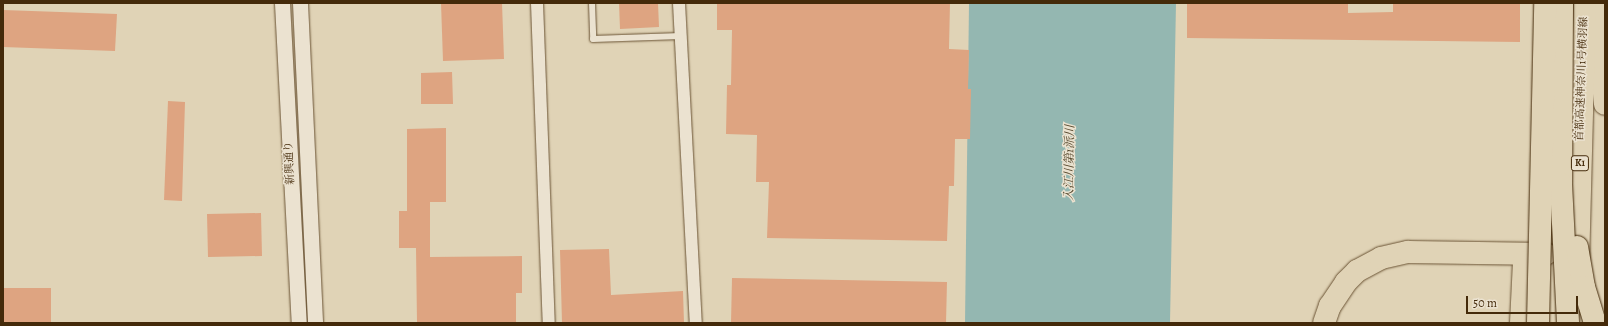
<!DOCTYPE html>
<html>
<head>
<meta charset="utf-8">
<style>
  body { margin:0 }
  #map { position:relative; width:1608px; height:326px; overflow:hidden; background:#e0d3b6; font-family:Alegreya,"Noto Serif JP",serif }
  div>[style] { position:absolute }
  .water>* { inset:0; background:#94b7b1 }
  .building>* { inset:0; background:#dea481 }
  .roads { filter:drop-shadow(0 0 1px #6b5435) drop-shadow(0 0 1px #6b5435) }
  .service>* { height:6px; margin:-3px; padding:0 3px; transform-origin:3px; border-radius:3px; background:#ebe2d0 }
  .minor>* { height:12px; margin:-6px; padding:0 6px; transform-origin:6px; border-radius:6px; background:#ebe2d0 }
  .tertiary>* { height:15px; margin:-7.5px; padding:0 7.5px; transform-origin:7.5px; border-radius:7.5px; background:#ebe2d0 }
  .motorway>* { height:22px; margin:-11px; padding:0 11px; transform-origin:11px; border-radius:11px; background:#e0d3b6 }
  .bridges { filter:drop-shadow(0 0 1px #442a0a) drop-shadow(0 0 1px #442a0a) }
  .motorway-bridge>* { height:22px; margin:-11px; padding:0 11px; transform-origin:11px; border-radius:11px; background:#e0d3b6 }
  span { translate:-50% -50%; white-space:nowrap; text-align:center; line-height:1.15; -webkit-text-stroke:3px #ebe2d0; paint-order:stroke }
  .shield-label span { padding:1px 3px; background:#ebe2d0; border:1px solid; border-radius:3px; -webkit-text-stroke-width:0 }
  .shield-label { font-size:10px; color:#442a0a; font-weight:700 }
  .street-label { font-size:11px; color:#442a0a }
  .water-label { font-size:12px; color:#54462b; font-style:italic }
  .frame { position:absolute; inset:0; border:4px solid #442a0a; pointer-events:none }
  .scale { position:absolute; left:1466px; top:296px; width:112px; height:18px; box-sizing:border-box; border:2px solid #442a0a; border-top:0; padding-left:5px; font-size:12px; line-height:14px; white-space:nowrap; color:#442a0a; -webkit-text-stroke:3px #ebe2d0; paint-order:stroke }
</style>
</head>
<body>
<div id="map">
  <div class="water">
    <i style="clip-path:polygon(969px 3px,1176px 3px,1170px 323px,965px 323px)"></i>
  </div>
  <div class="building">
    <i style="clip-path:polygon(441px 3px,502px 3px,504px 59px,443px 61px)"></i>
    <i style="clip-path:polygon(619px 3px,658px 3px,659px 27px,620px 29px)"></i>
    <i style="clip-path:polygon(717px 3px,950px 3px,949px 49px,969px 50px,968px 89px,971px 89px,970px 139px,955px 139px,954px 186px,949px 186px,947px 241px,767px 238px,769px 182px,756px 182px,757px 135px,726px 134px,727px 85px,731px 85px,732px 30px,717px 30px)"></i>
    <i style="clip-path:polygon(1187px 3px,1348px 3px,1348px 13px,1393px 12px,1393px 3px,1520px 3px,1520px 42px,1187px 38px)"></i>
    <i style="clip-path:polygon(3px 10px,117px 14px,115px 51px,3px 47px)"></i>
    <i style="clip-path:polygon(452px 72px,453px 104px,421px 104px,421px 73px)"></i>
    <i style="clip-path:polygon(168px 101px,185px 102px,182px 201px,164px 200px)"></i>
    <i style="clip-path:polygon(446px 128px,446px 202px,430px 202px,430px 257px,522px 256px,522px 293px,516px 293px,516px 323px,417px 323px,416px 248px,399px 248px,399px 211px,407px 211px,407px 129px)"></i>
    <i style="clip-path:polygon(261px 213px,262px 256px,208px 257px,207px 214px)"></i>
    <i style="clip-path:polygon(609px 249px,611px 295px,683px 291px,684px 323px,562px 323px,560px 250px)"></i>
    <i style="clip-path:polygon(732px 278px,947px 282px,946px 323px,731px 323px)"></i>
    <i style="clip-path:polygon(3px 288px,51px 288px,51px 323px,3px 323px)"></i>
  </div>
  <div class="roads">
    <div class="service">
      <i style="left:592px;top:3px;width:36px;rotate:88deg"></i>
      <i style="left:593px;top:39px;width:88px;rotate:-2deg"></i>
    </div>
    <div class="minor">
      <i style="left:537px;top:3px;width:320px;rotate:87.9deg"></i>
      <i style="left:679px;top:3px;width:320px;rotate:87deg"></i>
    </div>
    <div class="tertiary">
      <i style="left:282px;top:3px;width:320px;rotate:87deg"></i>
      <i style="left:300px;top:3px;width:320px;rotate:87.3deg"></i>
    </div>
    <div class="motorway">
      <i style="left:1600px;top:3px;width:58px;rotate:89deg"></i>
      <i style="left:1601px;top:61px;width:43px;rotate:84.7deg"></i>
      <i style="left:1578px;top:266px;width:263px;rotate:-88.5deg"></i>
      <i style="left:1324px;top:323px;width:18px;rotate:-71deg"></i>
      <i style="left:1330px;top:306px;width:29px;rotate:-56deg"></i>
      <i style="left:1346px;top:282px;width:16px;rotate:-45deg"></i>
      <i style="left:1357px;top:271px;width:27px;rotate:-28deg"></i>
      <i style="left:1381px;top:258px;width:28px;rotate:-13deg"></i>
      <i style="left:1408px;top:252px;width:138px;rotate:0.8deg"></i>
      <i style="left:1521px;top:323px;width:61px;rotate:-87.2deg"></i>
    </div>
  </div>
  <div class="bridges">
    <div class="motorway-bridge">
      <i style="left:1562px;top:3px;width:181px;rotate:90.3deg"></i>
      <i style="left:1561px;top:184px;width:139px;rotate:87.1deg"></i>
      <i style="left:1577px;top:247px;width:41px;rotate:80.1deg"></i>
      <i style="left:1584px;top:287px;width:38px;rotate:73deg"></i>
      <i style="left:1538px;top:323px;width:320px;rotate:-88.7deg"></i>
    </div>
  </div>
  <div class="shield-label">
    <span style="left:1580px;top:163px">K1</span>
  </div>
  <div class="street-label">
    <span style="left:1582px;top:79px;rotate:-88deg">首都高速神奈川1号横羽線</span>
    <span style="left:290px;top:163px;rotate:-93deg">新興通り</span>
  </div>
  <div class="water-label">
    <span style="left:1070px;top:163px;rotate:-89deg">入江川第1派川</span>
  </div>
  <div class="frame"></div>
  <div class="scale">50 m</div>
</div>
</body>
</html>
